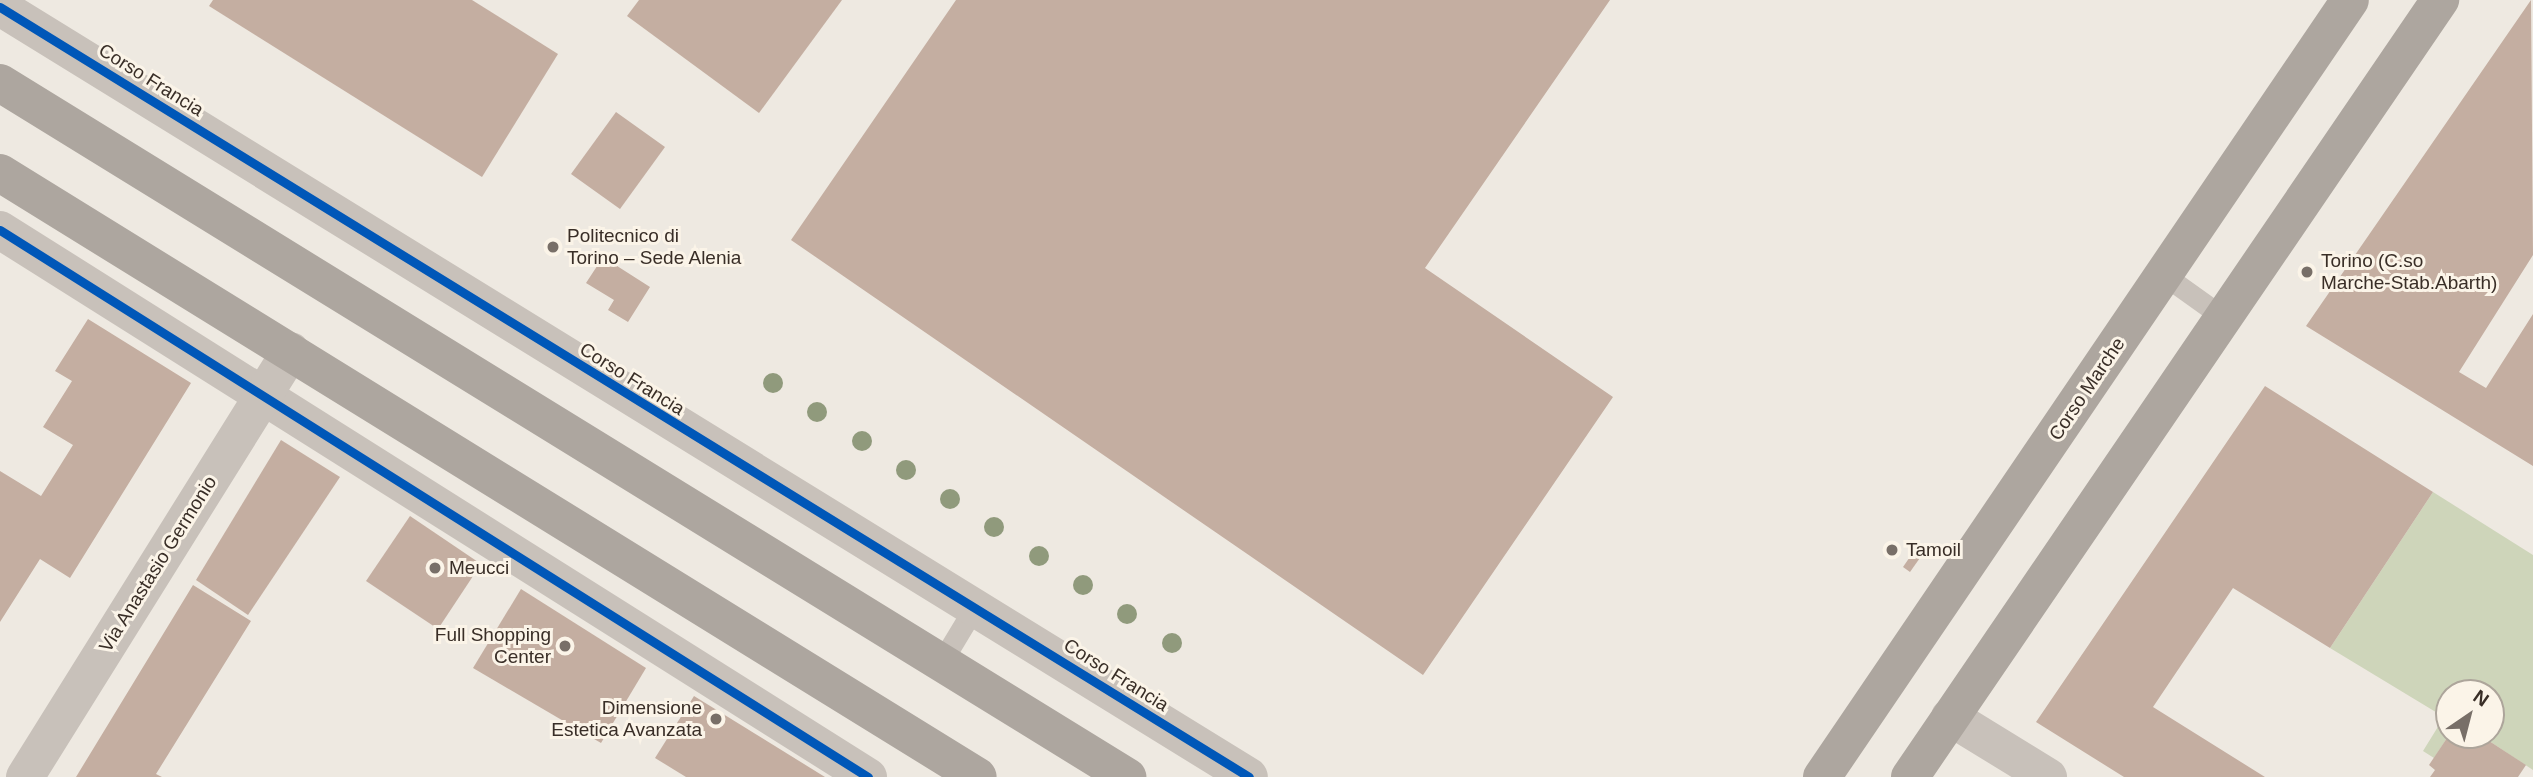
<!DOCTYPE html>
<html>
<head>
<meta charset="utf-8">
<style>
  body { margin:0 }
  #map { position:relative; width:2533px; height:777px; overflow:hidden; background:#eee9e1; font-family:Arial,sans-serif }
  div>[style] { position:absolute }
  .green>* { inset:0; background:#ced5ba }
  .building>* { inset:0; background:#c4aea1 }
  .lane>* { height:21px; margin:-10.5px; padding:0 10.5px; transform-origin:10.5px; border-radius:10.5px; background:#c8c1ba }
  .street>* { height:38px; margin:-19px; padding:0 19px; transform-origin:19px; border-radius:19px; background:#c8c1ba }
  .primary>* { height:38px; margin:-19px; padding:0 19px; transform-origin:19px; border-radius:19px; background:#ada69f }
  .cycleway>* { height:9px; margin:-4.5px; padding:0 4.5px; transform-origin:4.5px; border-radius:4.5px; background:#0057b8 }
  .trees>* { width:20px; height:20px; margin:-10px; border-radius:50%; background:#909a7c }
  .dots>* { width:19px; height:19px; translate:-50% -50%; box-sizing:border-box; border:4px solid #fbf4e8; border-radius:50% }
  span { translate:-50% -50%; white-space:nowrap; text-align:center; line-height:1.15; -webkit-text-stroke:6px #fbf4e8; paint-order:stroke }
  .street-label { font-size:19px; color:#392e27 }
  .poi-label { font-size:19px; color:#392e27 }
  .left { translate:0 -50%; text-align:left }
  .right { translate:-100% -50%; text-align:right }
  .north { position:absolute; left:2435px; top:679px; width:70px; height:70px; box-sizing:border-box; background:#fbf4e8; border:2px solid #ada59b; border-radius:50%; rotate:35deg; font-size:19px; font-weight:700; line-height:28px; text-align:center; color:#392e27 }
  .north::after { content:''; display:block; margin:auto; width:24px; height:32px; background:#786f68; clip-path:polygon(50% 0,100% 100%,50% 72%,0 100%) }
</style>
</head>
<body>
<div id="map">
  <div class="green">
    <i style="clip-path:polygon(2433px 492px,2533px 555px,2533px 770px,2486px 739px,2491px 735px,2491px 693px,2449px 693px,2449px 735px,2434px 758px,2423px 751px,2444px 717px,2330px 648px)"></i>
  </div>
  <div class="building">
    <i style="clip-path:polygon(213px 0,472px 0,558px 54px,482px 177px,209px 6px)"></i>
    <i style="clip-path:polygon(639px 0,842px 0,759px 113px,627px 16px)"></i>
    <i style="clip-path:polygon(956px 0,1610px 0,1425px 268px,1613px 397px,1423px 675px,791px 240px)"></i>
    <i style="clip-path:polygon(2531px 0,2533px 255px,2459px 372px,2486px 388px,2533px 314px,2533px 466px,2306px 326px)"></i>
    <i style="clip-path:polygon(616px 112px,665px 147px,620px 209px,571px 174px)"></i>
    <i style="clip-path:polygon(603px 257px,650px 287px,628px 322px,608px 310px,614px 300px,586px 283px)"></i>
    <i style="clip-path:polygon(88px 319px,191px 383px,70px 578px,40px 559px,0 622px,0 471px,41px 496px,73px 445px,43px 427px,72px 381px,55px 371px)"></i>
    <i style="clip-path:polygon(2265px 386px,2433px 492px,2330px 648px,2233px 588px,2153px 707px,2265px 777px,2124px 777px,2036px 722px)"></i>
    <i style="clip-path:polygon(281px 440px,340px 477px,248px 615px,196px 580px)"></i>
    <i style="clip-path:polygon(410px 516px,481px 564px,438px 629px,366px 581px)"></i>
    <i style="clip-path:polygon(1914px 551px,1922px 555px,1910px 572px,1903px 567px)"></i>
    <i style="clip-path:polygon(193px 585px,251px 621px,156px 774px,162px 777px,76px 777px)"></i>
    <i style="clip-path:polygon(521px 589px,646px 668px,601px 743px,473px 668px)"></i>
    <i style="clip-path:polygon(694px 696px,825px 777px,686px 777px,655px 758px)"></i>
    <i style="clip-path:polygon(2449px 735px,2489px 735px,2486px 739px,2526px 765px,2518px 777px,2430px 777px,2435px 770px,2429px 765px)"></i>
  </div>
  <div class="lane">
    <i style="left:2164px;top:275px;width:74px;rotate:35.6deg"></i>
    <i style="left:942px;top:661px;width:62px;rotate:-58.9deg"></i>
  </div>
  <div class="street">
    <i style="left:0;top:7px;width:1467px;rotate:31.65deg"></i>
    <i style="left:0;top:230px;width:1026px;rotate:32.22deg"></i>
    <i style="left:1950px;top:717px;width:115px;rotate:31.5deg"></i>
    <i style="left:25px;top:777px;width:502px;rotate:-58.02deg"></i>
  </div>
  <div class="primary">
    <i style="left:0;top:83px;width:1324px;rotate:31.62deg"></i>
    <i style="left:0;top:173px;width:1149px;rotate:31.7deg"></i>
    <i style="left:1822px;top:777px;width:939px;rotate:-55.8deg"></i>
    <i style="left:1910px;top:777px;width:941px;rotate:-55.7deg"></i>
  </div>
  <div class="cycleway">
    <i style="left:0;top:7px;width:1467px;rotate:31.65deg"></i>
    <i style="left:0;top:230px;width:1026px;rotate:32.22deg"></i>
  </div>
  <div class="trees">
    <i style="left:773px;top:383px"></i>
    <i style="left:817px;top:412px"></i>
    <i style="left:862px;top:441px"></i>
    <i style="left:906px;top:470px"></i>
    <i style="left:950px;top:499px"></i>
    <i style="left:994px;top:527px"></i>
    <i style="left:1039px;top:556px"></i>
    <i style="left:1083px;top:585px"></i>
    <i style="left:1127px;top:614px"></i>
    <i style="left:1172px;top:643px"></i>
  </div>
  <div class="dots">
    <i style="left:553px;top:247px;background:#786f68"></i>
    <i style="left:2307px;top:272px;background:#786f68"></i>
    <i style="left:1892px;top:550px;background:#786f68"></i>
    <i style="left:435px;top:568px;background:#786f68"></i>
    <i style="left:565px;top:646px;background:#786f68"></i>
    <i style="left:716px;top:719px;background:#786f68"></i>
  </div>
  <div class="street-label">
    <span style="left:151px;top:80px;rotate:32deg">Corso Francia</span>
    <span style="left:632px;top:379px;rotate:32deg">Corso Francia</span>
    <span style="left:2087px;top:389px;rotate:-56deg">Corso Marche</span>
    <span style="left:158px;top:564px;rotate:-58deg">Via Anastasio Germonio</span>
    <span style="left:1116px;top:675px;rotate:32deg">Corso Francia</span>
  </div>
  <div class="poi-label">
    <span class="left" style="left:567px;top:247px">Politecnico di<br>Torino – Sede Alenia</span>
    <span class="left" style="left:2321px;top:272px">Torino (C.so<br>Marche-Stab.Abarth)</span>
    <span class="left" style="left:1906px;top:550px">Tamoil</span>
    <span class="left" style="left:449px;top:568px">Meucci</span>
    <span class="right" style="left:551px;top:646px">Full Shopping<br>Center</span>
    <span class="right" style="left:702px;top:719px">Dimensione<br>Estetica Avanzata</span>
  </div>
  <div class="north">N</div>
</div>
</body>
</html>
